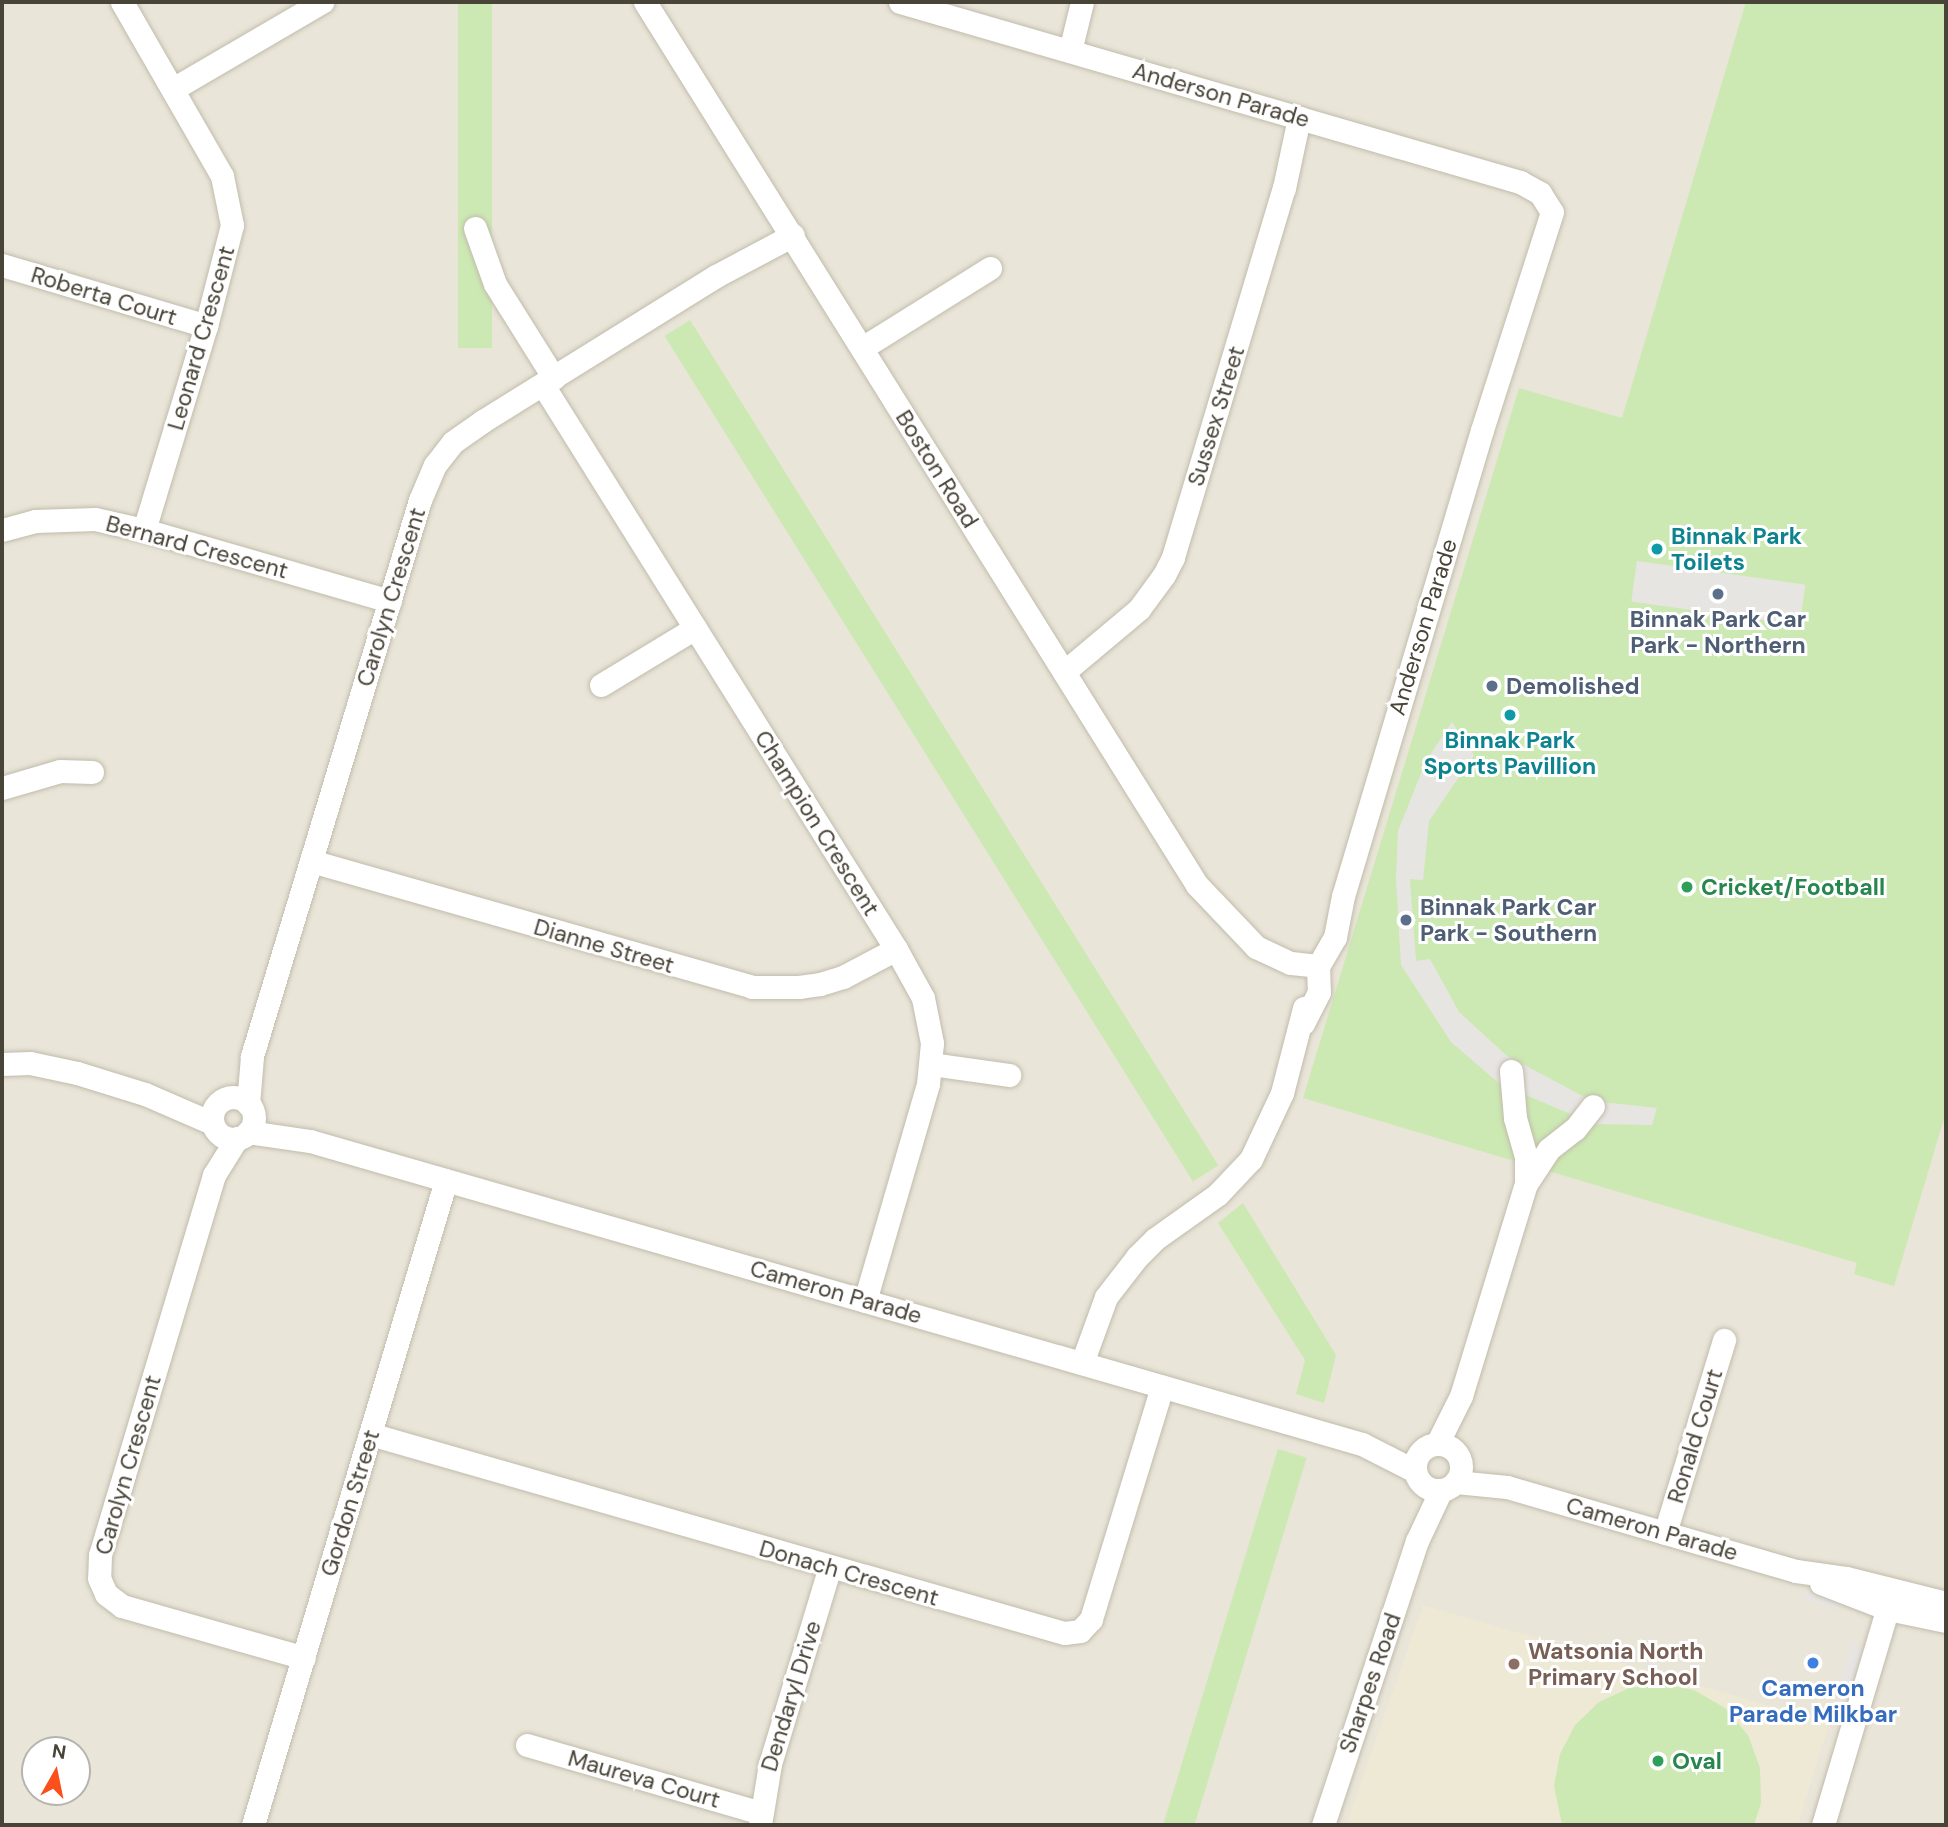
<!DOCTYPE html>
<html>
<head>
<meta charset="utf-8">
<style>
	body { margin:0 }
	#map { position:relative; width:1948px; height:1827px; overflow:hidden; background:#f5f3ea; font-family:"DM Sans",sans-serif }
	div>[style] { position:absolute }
	.residential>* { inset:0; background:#e9e5d8 }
	.education>* { inset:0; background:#eee9d4 }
	.green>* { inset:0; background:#cce9b3; transform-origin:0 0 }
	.parking>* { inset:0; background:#e7e5e2; transform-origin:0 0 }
	.roads { filter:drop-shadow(0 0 2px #c1bcac) drop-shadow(0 0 2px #c1bcac) }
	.minor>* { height:23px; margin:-11.5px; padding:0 11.5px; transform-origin:11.5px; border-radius:11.5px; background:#fff }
	.minor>.ring { margin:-11.5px; padding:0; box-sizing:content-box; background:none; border:23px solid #fff; border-radius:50% }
	.dots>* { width:19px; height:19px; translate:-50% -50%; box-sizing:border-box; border:4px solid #fff; border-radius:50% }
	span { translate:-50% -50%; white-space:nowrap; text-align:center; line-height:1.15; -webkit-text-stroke:6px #fff; paint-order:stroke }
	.street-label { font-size:23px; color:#494438 }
	.culture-label { font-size:23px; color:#0d838f; font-weight:700 }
	.left { translate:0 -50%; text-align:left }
	.service-label { font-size:23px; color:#4e5e75; font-weight:700 }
	.leisure-label { font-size:23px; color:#27864d; font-weight:700 }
	.education-label { font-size:23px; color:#785e54; font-weight:700 }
	.shop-label { font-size:23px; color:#366cbe; font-weight:700 }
	.frame { position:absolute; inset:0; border:4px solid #494438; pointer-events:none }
	.north { position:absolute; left:21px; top:1736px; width:70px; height:70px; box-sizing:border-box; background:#fff; border:2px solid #b6b4af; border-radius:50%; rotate:9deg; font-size:19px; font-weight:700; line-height:28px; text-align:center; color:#494438 }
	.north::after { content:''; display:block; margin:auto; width:24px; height:32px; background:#fb501b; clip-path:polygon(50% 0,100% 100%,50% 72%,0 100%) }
</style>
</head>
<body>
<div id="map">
	<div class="residential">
		<div style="clip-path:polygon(evenodd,2px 2px,1946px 2px,1946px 1825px,2px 1825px,2px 2px,35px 1750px,77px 1750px,77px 1792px,35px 1792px,35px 1750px)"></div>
	</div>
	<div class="education">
		<div style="clip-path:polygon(1423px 1605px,1829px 1723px,1798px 1825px,1346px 1825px)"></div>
	</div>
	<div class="green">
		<div style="left:458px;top:2px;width:34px;height:346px"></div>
		<div style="clip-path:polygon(1746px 2px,1946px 2px,1946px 1112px,1894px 1286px,1854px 1274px,1857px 1263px,1303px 1098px,1519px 388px,1622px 418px)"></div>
		<div style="left:690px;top:320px;width:997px;height:30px;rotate:58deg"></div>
		<div style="clip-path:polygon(1243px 1203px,1336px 1355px,1324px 1403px,1296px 1394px,1305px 1360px,1218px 1223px)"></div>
		<div style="left:1278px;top:1449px;width:30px;height:393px;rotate:17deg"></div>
		<div style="clip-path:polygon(1661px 1684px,1694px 1690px,1725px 1708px,1748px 1735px,1760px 1768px,1761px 1803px,1754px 1825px,1562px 1825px,1554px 1786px,1560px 1754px,1575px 1725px,1599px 1702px,1629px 1688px)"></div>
	</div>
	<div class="parking">
		<div style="left:1637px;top:561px;width:170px;height:41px;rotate:8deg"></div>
		<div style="clip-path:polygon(1452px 722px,1474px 755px,1429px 821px,1423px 880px,1410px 879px,1416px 961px,1430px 959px,1459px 1012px,1506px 1055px,1592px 1101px,1657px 1108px,1652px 1125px,1594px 1124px,1500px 1084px,1451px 1042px,1401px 965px,1396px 879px,1398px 831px,1426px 761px)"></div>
		<div style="clip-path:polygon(1807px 1591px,1846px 1603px,1837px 1609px,1804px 1599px)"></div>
		<div style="clip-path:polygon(1852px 1639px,1864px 1654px,1846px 1714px,1836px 1696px)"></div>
	</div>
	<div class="roads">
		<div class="minor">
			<div style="left:122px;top:2px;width:201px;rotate:60.1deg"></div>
			<div style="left:222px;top:176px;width:50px;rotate:78.5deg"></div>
			<div style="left:232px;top:225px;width:104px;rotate:104.4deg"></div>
			<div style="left:206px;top:326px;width:213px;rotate:106.9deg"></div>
			<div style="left:645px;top:2px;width:1041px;rotate:57.99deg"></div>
			<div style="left:1197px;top:885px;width:86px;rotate:46.4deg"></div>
			<div style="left:1256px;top:947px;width:38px;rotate:25deg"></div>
			<div style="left:1291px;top:963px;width:27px;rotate:6deg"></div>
			<div style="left:900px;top:2px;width:646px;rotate:16.19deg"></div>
			<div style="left:1520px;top:182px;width:23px;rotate:29deg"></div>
			<div style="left:1540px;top:193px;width:22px;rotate:58deg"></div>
			<div style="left:1552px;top:212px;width:229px;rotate:107.8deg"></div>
			<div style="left:1482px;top:430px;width:486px;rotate:106.6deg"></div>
			<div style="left:1343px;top:896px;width:42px;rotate:101deg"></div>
			<div style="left:1335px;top:937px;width:34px;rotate:120deg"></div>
			<div style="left:1318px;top:966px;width:26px;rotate:88deg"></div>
			<div style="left:1319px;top:992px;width:35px;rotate:117deg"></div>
			<div style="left:1070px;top:51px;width:50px;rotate:-76.2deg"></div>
			<div style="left:173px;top:89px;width:173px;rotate:-30.3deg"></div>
			<div style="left:475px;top:228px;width:59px;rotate:70.3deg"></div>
			<div style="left:495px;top:284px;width:111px;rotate:57.9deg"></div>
			<div style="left:2px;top:265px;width:213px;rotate:16.6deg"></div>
			<div style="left:862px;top:348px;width:151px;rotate:-32deg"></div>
			<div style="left:543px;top:385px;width:665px;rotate:57.96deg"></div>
			<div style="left:896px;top:949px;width:56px;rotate:61.1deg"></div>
			<div style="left:923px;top:998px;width:46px;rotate:78.7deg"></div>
			<div style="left:932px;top:1043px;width:41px;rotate:95.6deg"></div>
			<div style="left:928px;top:1084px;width:226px;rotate:106.2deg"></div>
			<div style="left:2px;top:530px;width:34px;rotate:-15deg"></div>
			<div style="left:35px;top:521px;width:60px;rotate:-1.9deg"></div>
			<div style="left:95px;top:519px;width:50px;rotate:12.7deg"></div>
			<div style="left:144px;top:530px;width:256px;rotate:16.1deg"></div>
			<div style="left:1064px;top:672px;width:98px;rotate:-40deg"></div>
			<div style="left:1139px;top:609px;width:42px;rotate:-53.7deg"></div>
			<div style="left:1164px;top:575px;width:20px;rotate:-63deg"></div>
			<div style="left:1173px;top:557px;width:385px;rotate:-73.3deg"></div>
			<div style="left:1284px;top:188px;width:72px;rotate:-77.9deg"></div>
			<div style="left:601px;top:685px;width:110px;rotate:-31.2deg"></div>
			<div style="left:2px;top:788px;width:60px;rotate:-16.3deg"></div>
			<div style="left:60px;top:771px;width:32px;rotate:2deg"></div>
			<div style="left:311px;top:861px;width:459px;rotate:15.9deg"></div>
			<div style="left:752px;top:987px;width:47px"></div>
			<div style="left:799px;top:987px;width:21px;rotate:-8deg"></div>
			<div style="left:820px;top:984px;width:24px;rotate:-17deg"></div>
			<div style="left:843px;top:977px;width:60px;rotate:-27.8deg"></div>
			<div style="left:2px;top:1064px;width:28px;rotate:-2deg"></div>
			<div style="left:30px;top:1063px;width:48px;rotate:12deg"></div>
			<div style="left:77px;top:1073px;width:71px;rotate:17.2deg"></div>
			<div style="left:145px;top:1094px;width:73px;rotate:23.4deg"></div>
			<div style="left:931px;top:1064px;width:79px;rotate:8deg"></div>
			<div style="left:1511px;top:1071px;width:47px;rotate:85.1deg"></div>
			<div style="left:1515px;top:1118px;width:41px;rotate:74.2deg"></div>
			<div style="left:1526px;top:1157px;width:27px;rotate:90deg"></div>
			<div class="ring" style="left:212px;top:1097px;width:19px;height:19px"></div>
			<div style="left:248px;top:1104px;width:48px;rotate:-85.2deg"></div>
			<div style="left:252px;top:1056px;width:581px;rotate:-73.19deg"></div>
			<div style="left:420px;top:500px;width:38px;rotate:-67deg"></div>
			<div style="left:435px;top:465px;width:29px;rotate:-52deg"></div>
			<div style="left:453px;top:442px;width:37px;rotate:-35deg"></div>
			<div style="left:483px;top:421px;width:274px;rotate:-31.9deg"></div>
			<div style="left:716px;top:276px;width:87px;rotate:-28deg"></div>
			<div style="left:248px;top:1132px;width:63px;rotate:8.3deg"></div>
			<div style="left:310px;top:1141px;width:1095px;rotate:16.07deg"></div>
			<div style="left:1362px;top:1444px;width:59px;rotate:27deg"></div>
			<div style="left:237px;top:1138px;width:44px;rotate:121.9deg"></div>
			<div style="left:214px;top:1175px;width:397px;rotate:106.7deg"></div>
			<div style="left:100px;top:1555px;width:23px;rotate:92deg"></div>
			<div style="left:99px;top:1578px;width:17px;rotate:66deg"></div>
			<div style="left:106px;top:1594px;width:20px;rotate:37deg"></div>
			<div style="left:122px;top:1606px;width:189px;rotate:15.9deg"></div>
			<div style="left:1082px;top:1363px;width:70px;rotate:-70deg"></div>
			<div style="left:1106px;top:1297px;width:51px;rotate:-52.2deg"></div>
			<div style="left:1137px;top:1257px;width:25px;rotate:-45deg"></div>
			<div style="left:1155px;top:1239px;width:77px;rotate:-35.5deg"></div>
			<div style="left:1218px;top:1194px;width:48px;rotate:-46.7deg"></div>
			<div style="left:1251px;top:1159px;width:73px;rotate:-64.8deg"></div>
			<div style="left:1282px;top:1093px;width:88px;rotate:-75.5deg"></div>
			<div style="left:370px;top:1434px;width:722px;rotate:16deg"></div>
			<div style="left:1064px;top:1633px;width:16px;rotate:-7deg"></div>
			<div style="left:1080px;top:1631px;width:16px;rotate:-47deg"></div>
			<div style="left:1091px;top:1619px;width:243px;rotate:-73deg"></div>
			<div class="ring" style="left:1415px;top:1444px;width:23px;height:23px"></div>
			<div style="left:1437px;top:1444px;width:54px;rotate:-63.4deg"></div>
			<div style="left:1461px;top:1396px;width:222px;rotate:-73deg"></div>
			<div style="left:1526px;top:1184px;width:42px;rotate:-56.7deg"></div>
			<div style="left:1549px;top:1149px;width:33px;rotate:-38deg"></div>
			<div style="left:1575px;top:1129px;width:29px;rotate:-52deg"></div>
			<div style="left:1456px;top:1482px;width:51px;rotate:5.6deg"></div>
			<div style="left:1507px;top:1487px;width:301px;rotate:16.2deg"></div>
			<div style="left:1796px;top:1571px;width:50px;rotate:8deg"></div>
			<div style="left:1846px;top:1578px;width:103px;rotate:14deg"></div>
			<div style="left:1665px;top:1533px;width:202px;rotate:-73deg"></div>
			<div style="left:1821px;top:1583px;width:72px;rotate:21.2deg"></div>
			<div style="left:1888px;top:1609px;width:59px;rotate:11.7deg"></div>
			<div style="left:527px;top:1745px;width:244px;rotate:16.2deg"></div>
			<div style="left:253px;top:1825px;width:673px;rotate:-73.34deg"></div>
			<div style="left:760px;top:1825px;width:62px;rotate:-80.7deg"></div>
			<div style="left:770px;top:1764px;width:206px;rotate:-73.1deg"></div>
			<div style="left:1323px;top:1825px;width:299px;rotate:-71.7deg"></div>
			<div style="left:1417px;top:1541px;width:56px;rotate:-64.8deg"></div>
			<div style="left:1823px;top:1825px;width:245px;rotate:-73.4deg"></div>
		</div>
	</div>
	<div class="dots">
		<div style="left:1657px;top:549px;background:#0f9aa8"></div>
		<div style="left:1718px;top:594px;background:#5c6f8a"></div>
		<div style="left:1492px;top:686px;background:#5c6f8a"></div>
		<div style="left:1510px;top:715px;background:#0f9aa8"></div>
		<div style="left:1687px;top:887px;background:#2e9e5b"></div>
		<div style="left:1406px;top:920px;background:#5c6f8a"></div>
		<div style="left:1813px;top:1663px;background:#3f7fe0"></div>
		<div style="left:1514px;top:1664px;background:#8d6e63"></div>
		<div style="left:1658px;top:1761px;background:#2e9e5b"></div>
	</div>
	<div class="street-label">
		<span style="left:1221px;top:95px;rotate:16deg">Anderson Parade</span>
		<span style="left:104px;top:296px;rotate:17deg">Roberta Court</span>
		<span style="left:201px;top:338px;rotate:-74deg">Leonard Crescent</span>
		<span style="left:1216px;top:416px;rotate:-73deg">Sussex Street</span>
		<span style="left:937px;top:469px;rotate:58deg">Boston Road</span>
		<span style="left:197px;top:547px;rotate:15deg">Bernard Crescent</span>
		<span style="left:391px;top:597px;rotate:-73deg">Carolyn Crescent</span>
		<span style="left:1423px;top:627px;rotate:-73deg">Anderson Parade</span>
		<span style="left:817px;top:823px;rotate:58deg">Champion Crescent</span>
		<span style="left:604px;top:946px;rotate:16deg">Dianne Street</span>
		<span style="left:836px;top:1292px;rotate:16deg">Cameron Parade</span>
		<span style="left:1695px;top:1436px;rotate:-73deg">Ronald Court</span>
		<span style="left:128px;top:1465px;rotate:-74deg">Carolyn Crescent</span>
		<span style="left:350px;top:1503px;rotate:-73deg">Gordon Street</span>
		<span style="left:1652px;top:1529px;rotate:16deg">Cameron Parade</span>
		<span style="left:849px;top:1573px;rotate:16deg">Donach Crescent</span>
		<span style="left:1370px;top:1683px;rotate:-71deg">Sharpes Road</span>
		<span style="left:791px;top:1696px;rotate:-73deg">Dendaryl Drive</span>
		<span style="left:644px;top:1779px;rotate:16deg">Maureva Court</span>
	</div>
	<div class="culture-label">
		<span class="left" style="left:1671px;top:549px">Binnak Park<br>Toilets</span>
		<span style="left:1510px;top:753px">Binnak Park<br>Sports Pavillion</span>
	</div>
	<div class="service-label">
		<span style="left:1718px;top:632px">Binnak Park Car<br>Park - Northern</span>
		<span class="left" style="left:1506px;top:686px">Demolished</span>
		<span class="left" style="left:1420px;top:920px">Binnak Park Car<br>Park - Southern</span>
	</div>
	<div class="leisure-label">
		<span class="left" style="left:1701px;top:887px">Cricket/Football</span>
		<span class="left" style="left:1672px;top:1761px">Oval</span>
	</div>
	<div class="education-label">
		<span class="left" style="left:1528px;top:1664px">Watsonia North<br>Primary School</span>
	</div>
	<div class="shop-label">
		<span style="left:1813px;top:1701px">Cameron<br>Parade Milkbar</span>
	</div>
	<div class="frame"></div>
	<div class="north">N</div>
</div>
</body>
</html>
